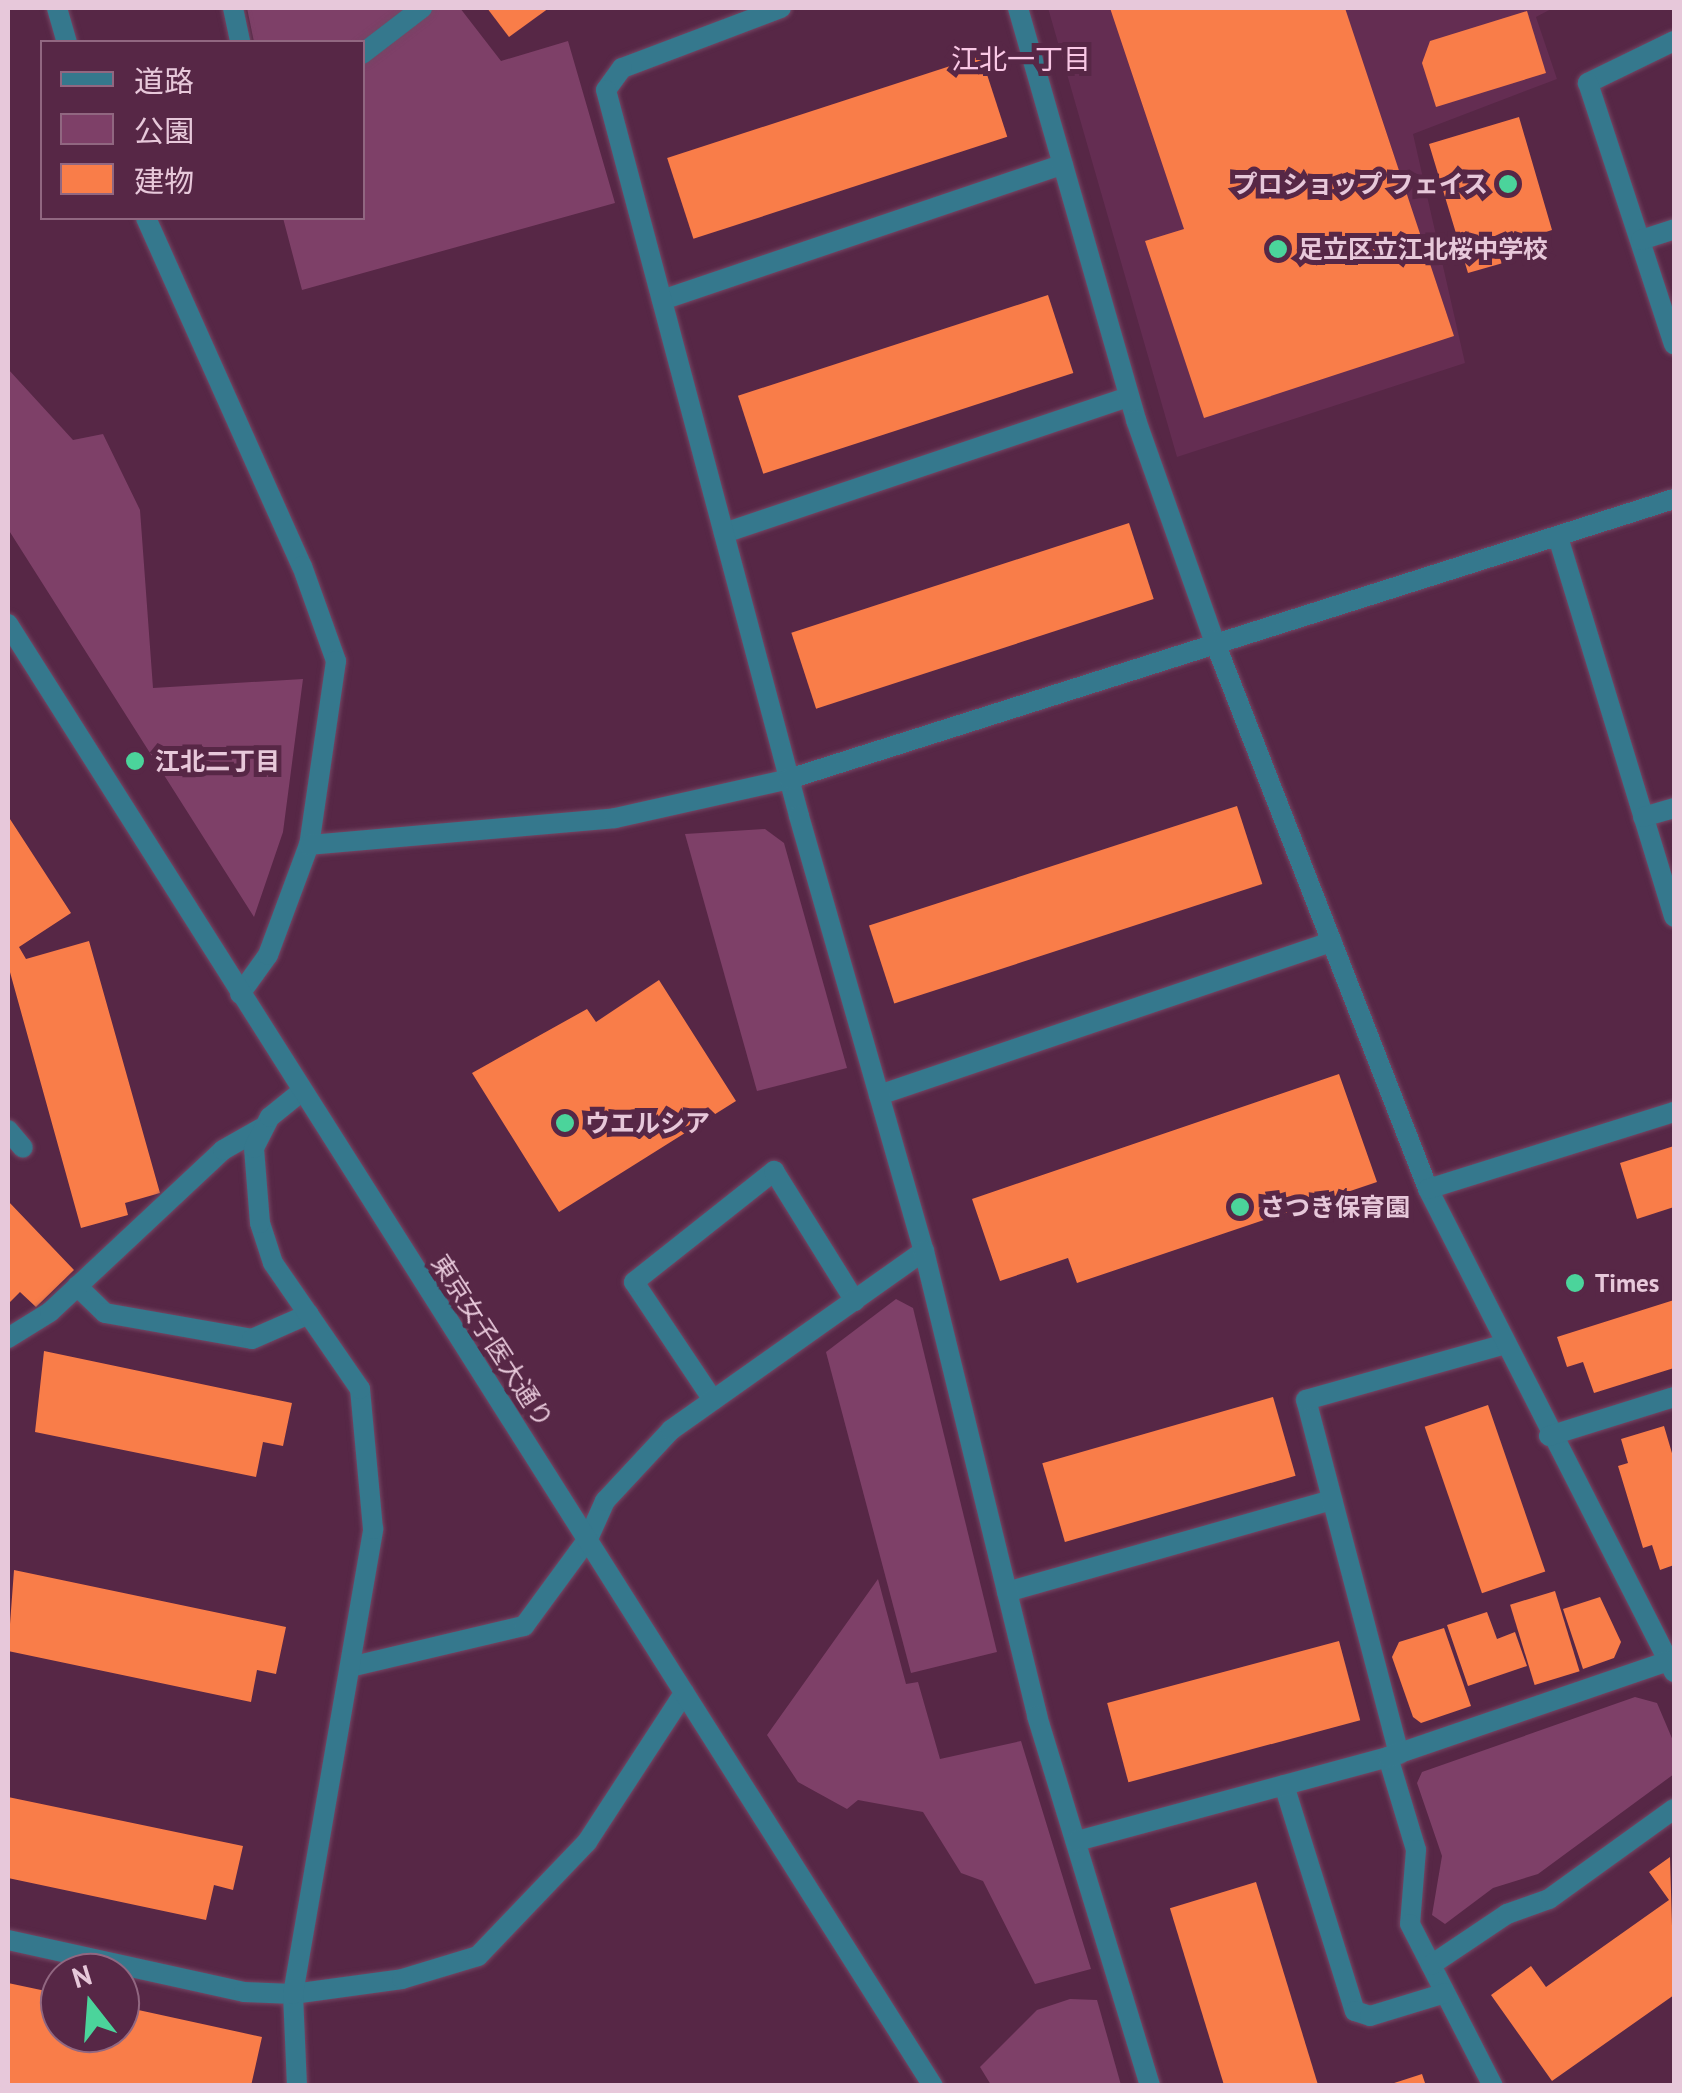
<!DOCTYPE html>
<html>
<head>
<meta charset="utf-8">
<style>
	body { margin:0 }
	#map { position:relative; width:1682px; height:2093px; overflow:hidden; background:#572746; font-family:"PT Sans","Noto Sans JP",sans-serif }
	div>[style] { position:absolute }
	.built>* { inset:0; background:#642d52 }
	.green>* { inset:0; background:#7e4068 }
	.building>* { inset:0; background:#f97d49; transform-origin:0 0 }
	.roads { filter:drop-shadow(0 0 2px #744764) drop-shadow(0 0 2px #744764) }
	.service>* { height:20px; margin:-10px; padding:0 10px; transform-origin:10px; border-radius:10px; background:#35788d }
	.minor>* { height:20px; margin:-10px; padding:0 10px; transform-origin:10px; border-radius:10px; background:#35788d }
	.tertiary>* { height:20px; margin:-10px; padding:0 10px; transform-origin:10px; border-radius:10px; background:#35788d }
	.dots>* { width:28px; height:28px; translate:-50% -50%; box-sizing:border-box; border:5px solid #572746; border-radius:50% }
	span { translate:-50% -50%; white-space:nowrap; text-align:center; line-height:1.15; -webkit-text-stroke:10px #572746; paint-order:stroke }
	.poi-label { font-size:25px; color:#e7c8da; font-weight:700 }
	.right { translate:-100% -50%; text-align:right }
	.left { translate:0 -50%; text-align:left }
	.street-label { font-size:25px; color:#e7c8da }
	.neighbourhood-label { font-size:28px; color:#f9c8e5 }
	.frame { position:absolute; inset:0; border:10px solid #e7c8da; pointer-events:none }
	.legend { position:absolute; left:40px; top:40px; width:325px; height:180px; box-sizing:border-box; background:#572746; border:2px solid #916781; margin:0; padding:12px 18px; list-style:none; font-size:30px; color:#e7c8da }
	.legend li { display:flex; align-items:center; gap:20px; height:50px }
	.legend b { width:50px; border:2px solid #916781 }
	.north { position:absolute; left:40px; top:1953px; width:100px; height:100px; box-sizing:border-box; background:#572746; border:2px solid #916781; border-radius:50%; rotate:343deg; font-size:28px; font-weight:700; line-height:40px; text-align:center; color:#e7c8da }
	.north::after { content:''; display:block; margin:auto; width:35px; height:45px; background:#4bd49b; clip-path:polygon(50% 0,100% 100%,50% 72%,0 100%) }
</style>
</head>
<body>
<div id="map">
	<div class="built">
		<div style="clip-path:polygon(1048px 8px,1553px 8px,1536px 17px,1557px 79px,1413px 134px,1465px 363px,1177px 457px)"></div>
	</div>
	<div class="green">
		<div style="clip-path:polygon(247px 8px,460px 8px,501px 61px,568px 41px,615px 203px,302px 290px,283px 218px,362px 218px,362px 42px,254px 42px)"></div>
		<div style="clip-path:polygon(8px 369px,73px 440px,103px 434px,140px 510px,153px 688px,303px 679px,283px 832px,254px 917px,8px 529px)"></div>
		<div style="clip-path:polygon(765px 829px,784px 843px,847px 1068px,757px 1091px,685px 834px)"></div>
		<div style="clip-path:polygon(896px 1299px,913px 1308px,997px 1652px,911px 1673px,826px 1352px)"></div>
		<div style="clip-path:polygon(878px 1579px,906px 1684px,918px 1682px,940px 1759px,1021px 1741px,1091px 1969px,1035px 1984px,983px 1881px,961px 1873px,923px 1812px,858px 1800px,847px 1809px,798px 1782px,767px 1735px)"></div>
		<div style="clip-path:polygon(1635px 1697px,1657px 1703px,1674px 1743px,1674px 1774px,1538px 1874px,1493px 1888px,1445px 1924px,1432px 1915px,1442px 1856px,1417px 1783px,1422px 1772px)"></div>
		<div style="clip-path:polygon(1070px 1999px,1097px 2000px,1121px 2085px,991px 2085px,980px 2067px,1037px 2010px)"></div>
	</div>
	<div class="building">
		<div style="clip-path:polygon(487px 8px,549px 8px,509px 37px)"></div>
		<div style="clip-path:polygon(1110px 8px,1345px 8px,1454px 336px,1204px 418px,1145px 241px,1184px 229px)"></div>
		<div style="clip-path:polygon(1527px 11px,1546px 73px,1436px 107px,1422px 63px,1430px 41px)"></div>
		<div style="left:981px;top:56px;width:85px;height:330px;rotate:72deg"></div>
		<div style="clip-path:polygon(1519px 117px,1552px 230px,1512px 243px,1517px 259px,1468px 273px,1429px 144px)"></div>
		<div style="left:1048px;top:295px;width:82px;height:326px;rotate:72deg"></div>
		<div style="left:1129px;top:523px;width:80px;height:355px;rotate:72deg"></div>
		<div style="left:1237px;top:806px;width:82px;height:387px;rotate:72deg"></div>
		<div style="clip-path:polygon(8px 816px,71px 913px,19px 947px,26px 959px,89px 941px,160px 1193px,125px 1203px,128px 1215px,81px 1228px,8px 965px)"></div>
		<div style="clip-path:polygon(659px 980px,736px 1101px,559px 1212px,472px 1073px,587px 1009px,596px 1022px)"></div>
		<div style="clip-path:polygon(1339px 1074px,1377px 1182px,1077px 1283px,1068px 1258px,1000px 1281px,972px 1199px)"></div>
		<div style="clip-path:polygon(1674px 1146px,1674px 1207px,1637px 1219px,1620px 1163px)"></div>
		<div style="clip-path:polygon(8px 1201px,74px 1270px,36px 1307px,20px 1292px,8px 1304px)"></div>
		<div style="clip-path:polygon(1674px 1300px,1674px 1368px,1594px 1393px,1583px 1362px,1567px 1367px,1557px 1337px)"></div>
		<div style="clip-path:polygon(44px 1351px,292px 1403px,283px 1446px,263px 1442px,256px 1477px,35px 1432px)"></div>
		<div style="left:1273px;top:1397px;width:82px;height:240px;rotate:74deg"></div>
		<div style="left:1488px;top:1405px;width:176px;height:67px;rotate:71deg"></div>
		<div style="clip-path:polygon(1664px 1426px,1674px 1460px,1674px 1565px,1660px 1570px,1652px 1545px,1643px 1548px,1618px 1466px,1628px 1463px,1621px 1439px)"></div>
		<div style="clip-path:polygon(14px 1570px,286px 1627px,276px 1674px,257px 1670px,251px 1702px,8px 1651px)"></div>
		<div style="left:1555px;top:1591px;width:84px;height:47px;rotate:73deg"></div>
		<div style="clip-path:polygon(1600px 1597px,1621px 1642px,1614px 1658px,1583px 1669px,1563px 1609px)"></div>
		<div style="clip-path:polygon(1487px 1612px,1497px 1639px,1515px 1632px,1527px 1666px,1468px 1686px,1447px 1625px)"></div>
		<div style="clip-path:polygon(1444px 1628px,1471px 1706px,1421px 1723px,1413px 1717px,1392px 1657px,1399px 1642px)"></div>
		<div style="left:1339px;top:1641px;width:82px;height:240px;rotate:75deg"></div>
		<div style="clip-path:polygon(8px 1797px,243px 1846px,233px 1890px,214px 1885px,206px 1920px,8px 1878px)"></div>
		<div style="clip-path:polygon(1670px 1857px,1674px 1995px,1552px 2081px,1491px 1995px,1531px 1966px,1546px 1987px,1669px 1900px,1649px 1872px)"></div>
		<div style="left:1256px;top:1882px;width:214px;height:90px;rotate:73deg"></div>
		<div style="clip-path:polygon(8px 1983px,60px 1994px,60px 2033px,120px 2033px,120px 2006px,262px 2037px,251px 2086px,8px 2086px)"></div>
		<div style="clip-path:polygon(1422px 2074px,1426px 2086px,1388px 2086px,1388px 2085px)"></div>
	</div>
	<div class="roads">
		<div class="service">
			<div style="left:233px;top:8px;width:35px;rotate:78deg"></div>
			<div style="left:362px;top:54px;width:76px;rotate:-37.5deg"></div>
			<div style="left:662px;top:300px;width:423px;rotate:-18.7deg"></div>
			<div style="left:724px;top:533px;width:427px;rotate:-18.6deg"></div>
			<div style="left:879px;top:1095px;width:478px;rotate:-18.7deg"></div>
			<div style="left:8px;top:1130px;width:23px;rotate:50deg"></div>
			<div style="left:77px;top:1286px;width:39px;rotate:44deg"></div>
			<div style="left:105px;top:1313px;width:149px;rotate:10deg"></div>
			<div style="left:252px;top:1339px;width:62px;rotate:-23.7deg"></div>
			<div style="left:8px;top:1338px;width:49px;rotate:-31.8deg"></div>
			<div style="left:50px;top:1312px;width:237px;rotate:-43.1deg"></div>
			<div style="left:223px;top:1150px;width:43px;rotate:-29.6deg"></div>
			<div style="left:713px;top:1400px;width:142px;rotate:-123.8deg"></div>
			<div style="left:634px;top:1282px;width:179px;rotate:-38.4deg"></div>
			<div style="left:774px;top:1171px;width:153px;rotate:58.1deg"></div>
			<div style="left:588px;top:1539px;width:42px;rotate:-65.9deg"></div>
			<div style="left:605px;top:1501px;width:97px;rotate:-47.1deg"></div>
			<div style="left:671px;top:1430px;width:310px;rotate:-35.3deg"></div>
			<div style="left:1007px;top:1592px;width:338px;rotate:-15.8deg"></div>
			<div style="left:1399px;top:1754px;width:366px;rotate:-104.7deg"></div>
			<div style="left:1306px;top:1400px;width:207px;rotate:-15.7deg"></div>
			<div style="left:1388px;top:1757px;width:97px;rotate:73.2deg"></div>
			<div style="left:1416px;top:1850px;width:74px;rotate:94.6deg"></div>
			<div style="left:1410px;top:1924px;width:182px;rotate:62.9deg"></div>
			<div style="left:1284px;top:1785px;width:237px;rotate:72.6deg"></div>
			<div style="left:1355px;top:2011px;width:16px;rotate:18deg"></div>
			<div style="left:1370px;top:2016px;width:78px;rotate:-17deg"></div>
			<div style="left:1431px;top:1965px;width:92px;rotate:-33.9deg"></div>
			<div style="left:1507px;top:1914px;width:45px;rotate:-19.7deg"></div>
			<div style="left:1549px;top:1899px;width:154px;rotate:-35.8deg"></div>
		</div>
		<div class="minor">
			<div style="left:57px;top:8px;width:35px;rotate:74deg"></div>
			<div style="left:781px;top:8px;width:170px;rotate:159.3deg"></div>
			<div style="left:622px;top:68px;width:27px;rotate:126deg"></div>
			<div style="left:606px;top:90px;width:751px;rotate:75.11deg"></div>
			<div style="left:799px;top:816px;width:453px;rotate:74deg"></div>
			<div style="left:924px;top:1251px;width:479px;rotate:76.3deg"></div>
			<div style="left:1037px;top:1716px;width:387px;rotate:73deg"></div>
			<div style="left:1018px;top:8px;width:429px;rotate:74deg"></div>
			<div style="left:1136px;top:420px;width:233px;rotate:70.5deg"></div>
			<div style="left:1214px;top:640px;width:589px;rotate:68.7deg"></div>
			<div style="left:1428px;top:1189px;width:542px;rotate:63.01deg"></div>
			<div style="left:1674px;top:41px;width:96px;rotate:154deg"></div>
			<div style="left:1588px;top:83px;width:275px;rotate:71.8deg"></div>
			<div style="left:146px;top:218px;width:381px;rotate:65.9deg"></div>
			<div style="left:302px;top:566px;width:101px;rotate:70.3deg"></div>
			<div style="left:336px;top:661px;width:186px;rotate:98.3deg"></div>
			<div style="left:1641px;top:240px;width:35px;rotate:-18deg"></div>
			<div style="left:1558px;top:537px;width:397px;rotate:73deg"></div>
			<div style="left:1643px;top:817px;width:32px;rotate:-16deg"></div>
			<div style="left:240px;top:994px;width:48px;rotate:-54.3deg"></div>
			<div style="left:268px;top:955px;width:117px;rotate:-69.6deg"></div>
			<div style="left:309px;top:845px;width:307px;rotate:-5deg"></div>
			<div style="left:615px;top:818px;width:178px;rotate:-12.6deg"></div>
			<div style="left:789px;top:779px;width:928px;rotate:-17.56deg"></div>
			<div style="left:1428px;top:1189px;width:258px;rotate:-17.4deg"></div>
			<div style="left:1549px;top:1436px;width:131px;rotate:-17.3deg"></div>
			<div style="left:350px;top:1667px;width:179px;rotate:-13.3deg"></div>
			<div style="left:524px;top:1626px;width:108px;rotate:-53.7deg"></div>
			<div style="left:1077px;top:1841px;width:322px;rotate:-15.1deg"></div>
			<div style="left:1388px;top:1757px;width:296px;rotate:-18.9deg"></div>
			<div style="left:8px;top:1940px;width:242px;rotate:12.4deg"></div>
			<div style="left:244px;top:1992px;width:49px;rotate:2.3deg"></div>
			<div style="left:293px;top:1994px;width:110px;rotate:-7.8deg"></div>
			<div style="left:402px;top:1979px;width:79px;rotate:-16.8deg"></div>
			<div style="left:478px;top:1956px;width:158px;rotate:-46.3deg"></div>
			<div style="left:587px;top:1842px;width:178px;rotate:-56.9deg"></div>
			<div style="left:297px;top:2086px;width:92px;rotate:-92.5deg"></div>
			<div style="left:293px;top:1994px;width:472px;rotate:-80.2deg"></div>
			<div style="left:373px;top:1529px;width:141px;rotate:-95.3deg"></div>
			<div style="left:360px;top:1389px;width:153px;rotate:-124.6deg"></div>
			<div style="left:273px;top:1263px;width:42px;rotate:-108deg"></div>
			<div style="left:260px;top:1223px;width:75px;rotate:-94.6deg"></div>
			<div style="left:254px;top:1148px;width:35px;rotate:-63deg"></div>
			<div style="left:270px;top:1117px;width:41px;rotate:-39.1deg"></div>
		</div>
		<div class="tertiary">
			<div style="left:8px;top:624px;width:1730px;rotate:57.68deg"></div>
		</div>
	</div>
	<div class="dots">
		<div style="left:1508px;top:184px;background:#4bd49b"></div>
		<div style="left:1278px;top:249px;background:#4bd49b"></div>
		<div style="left:135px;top:761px;background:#4bd49b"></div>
		<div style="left:565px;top:1123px;background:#4bd49b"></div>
		<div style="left:1240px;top:1207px;background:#4bd49b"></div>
		<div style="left:1575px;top:1283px;background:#4bd49b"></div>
	</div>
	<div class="poi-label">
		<span class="right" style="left:1488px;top:184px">プロショップ フェイス</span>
		<span class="left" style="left:1298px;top:249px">足立区立江北桜中学校</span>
		<span class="left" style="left:155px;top:761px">江北二丁目</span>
		<span class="left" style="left:585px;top:1123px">ウエルシア</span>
		<span class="left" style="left:1260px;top:1207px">さつき保育園</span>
		<span class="left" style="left:1595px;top:1283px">Times</span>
	</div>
	<div class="street-label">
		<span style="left:492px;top:1341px;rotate:57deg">東京女子医大通り</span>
	</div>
	<div class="neighbourhood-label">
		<span style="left:1021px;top:59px">江北一丁目</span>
	</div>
	<div class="frame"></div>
	<ul class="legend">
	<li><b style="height:12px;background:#35788d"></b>道路</li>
	<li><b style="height:28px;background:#7e4068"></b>公園</li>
	<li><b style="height:28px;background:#f97d49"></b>建物</li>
	</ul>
	<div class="north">N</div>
</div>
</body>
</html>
